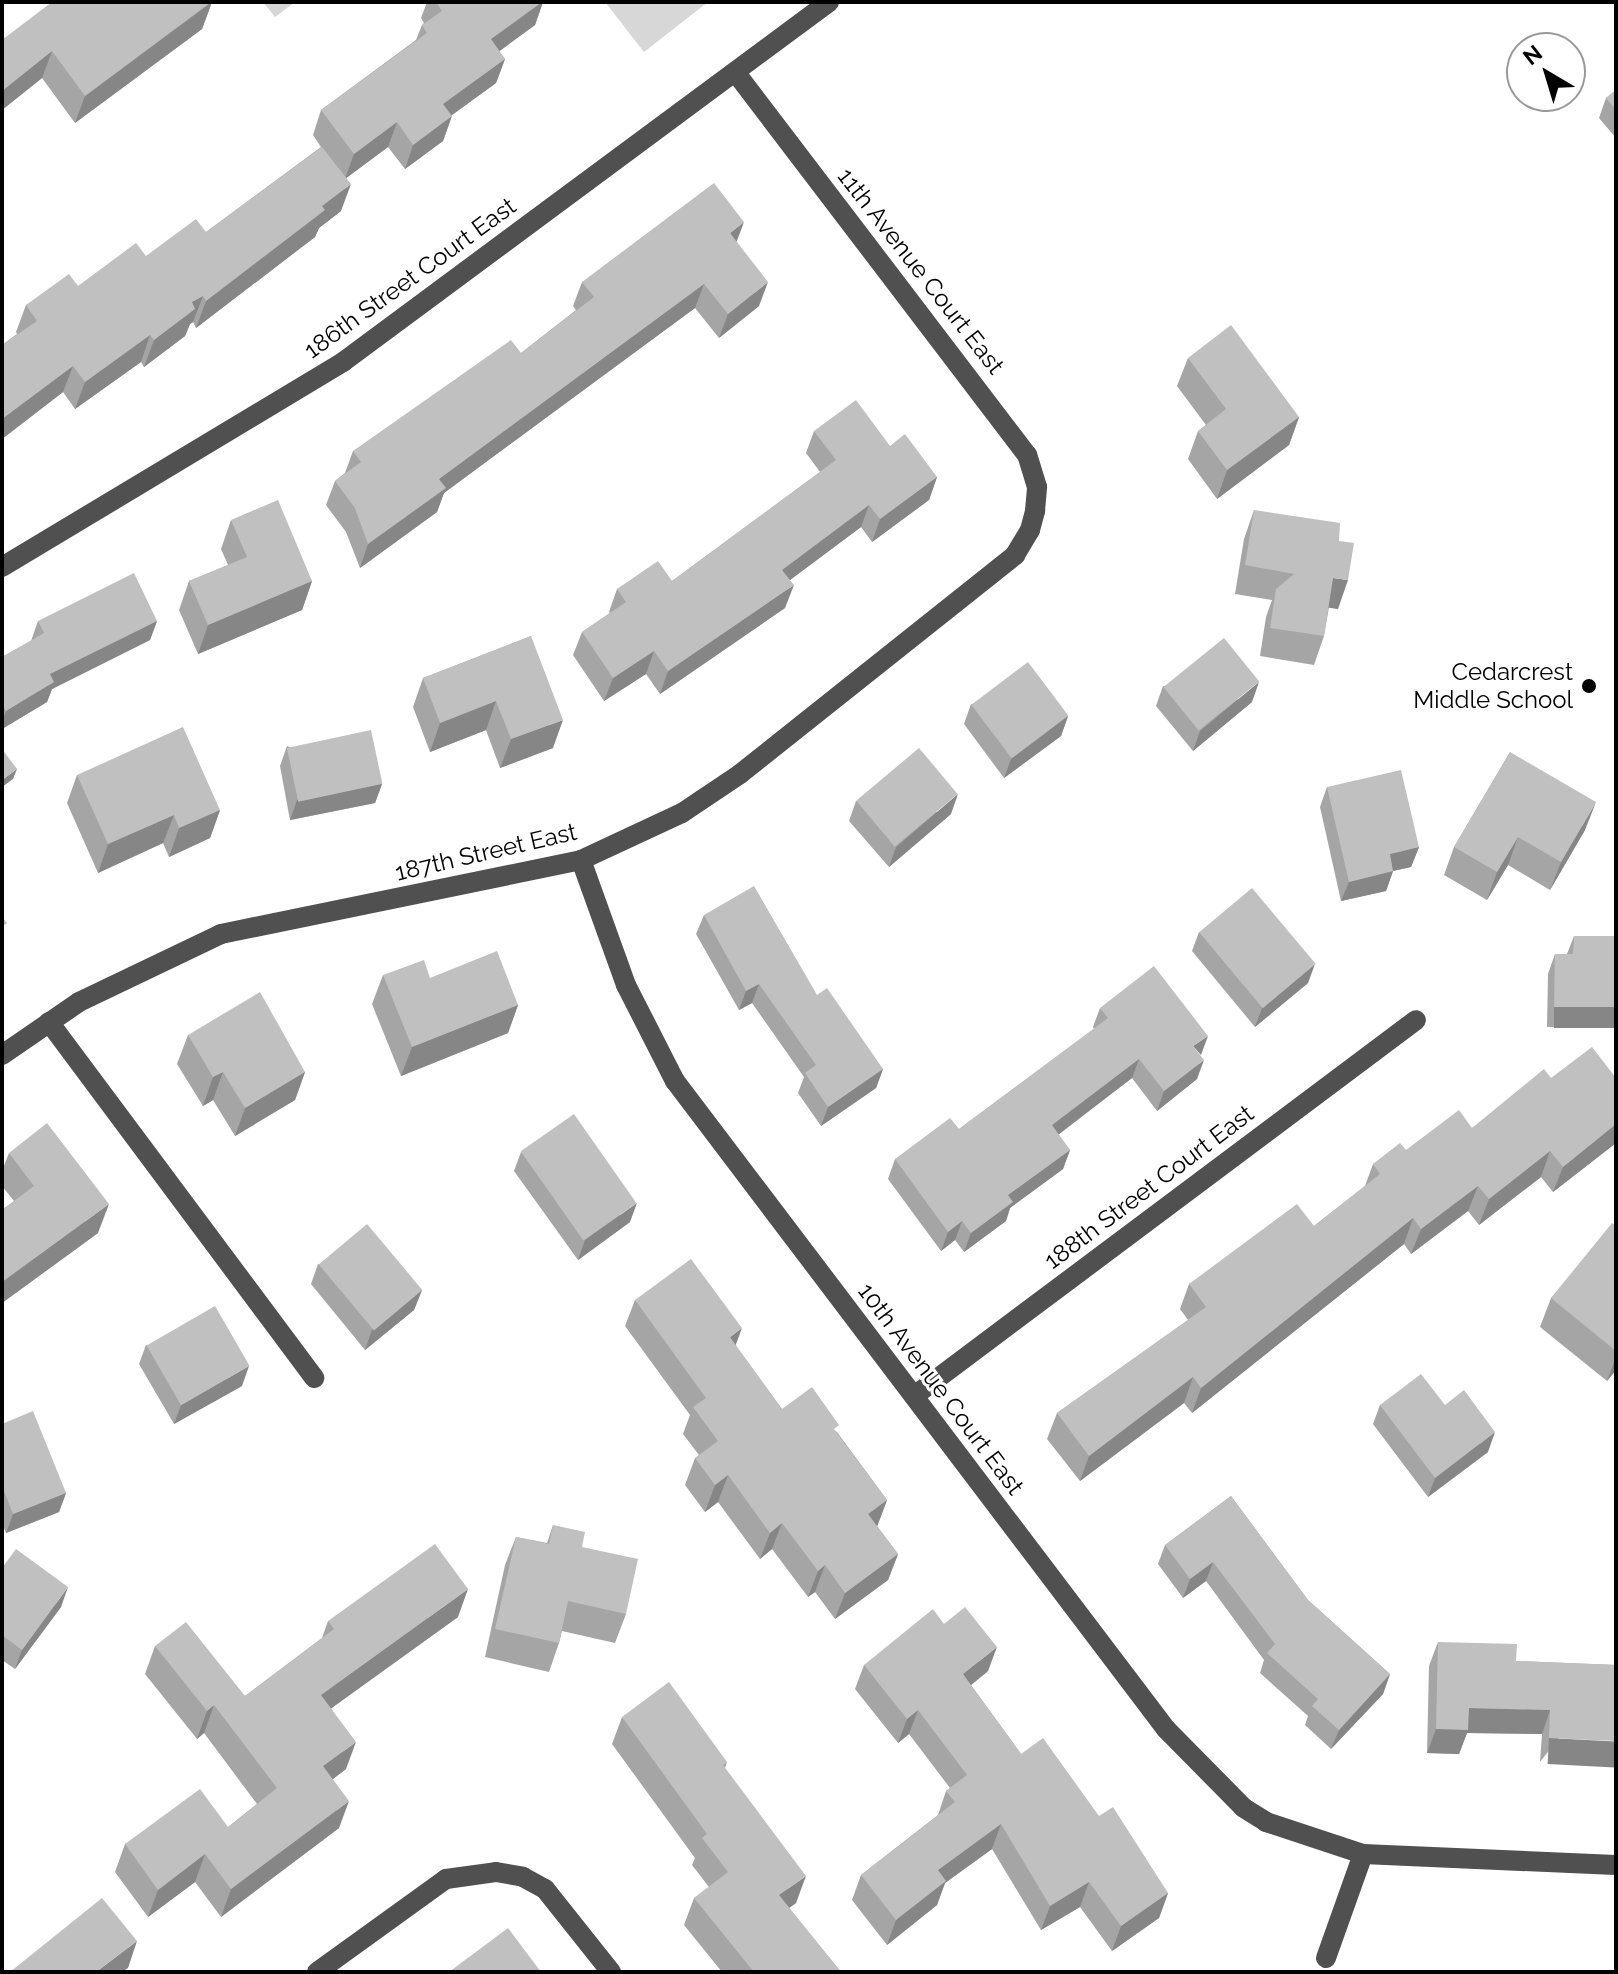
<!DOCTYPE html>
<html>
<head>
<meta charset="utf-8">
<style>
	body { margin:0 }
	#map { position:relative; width:1618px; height:1974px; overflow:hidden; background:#fff; font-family:Raleway,sans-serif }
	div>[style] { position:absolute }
	.green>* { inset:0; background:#d7d7d7 }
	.minor>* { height:20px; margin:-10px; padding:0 10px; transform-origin:10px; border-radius:10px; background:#505050 }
	.wall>* { inset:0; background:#a5a5a5 }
	.shaded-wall>* { inset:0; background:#868686; transform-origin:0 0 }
	.building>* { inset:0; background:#c0c0c0; transform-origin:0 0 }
	.dots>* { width:22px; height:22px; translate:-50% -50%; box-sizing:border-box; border:4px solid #fff; border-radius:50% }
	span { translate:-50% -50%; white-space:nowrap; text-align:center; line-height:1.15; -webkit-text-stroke:6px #fff; paint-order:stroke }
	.street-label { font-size:24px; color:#000 }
	.poi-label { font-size:24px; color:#000 }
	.right { translate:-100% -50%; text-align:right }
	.frame { position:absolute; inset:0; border:4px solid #000; pointer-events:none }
	.north { position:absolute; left:1506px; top:32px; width:80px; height:80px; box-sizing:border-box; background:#fff; border:2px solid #999; border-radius:50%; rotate:322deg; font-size:22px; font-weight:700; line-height:32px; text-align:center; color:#000 }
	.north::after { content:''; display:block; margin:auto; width:28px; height:36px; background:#000; clip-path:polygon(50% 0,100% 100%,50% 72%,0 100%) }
</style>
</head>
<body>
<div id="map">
	<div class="green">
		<div style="clip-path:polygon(263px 2px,295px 2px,275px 17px)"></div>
		<div style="clip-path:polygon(605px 2px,708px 2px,644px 52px)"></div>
	</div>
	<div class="minor">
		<div style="left:2px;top:567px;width:398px;rotate:-31deg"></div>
		<div style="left:343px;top:362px;width:605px;rotate:-36.53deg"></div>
		<div style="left:581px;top:860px;width:133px;rotate:70.2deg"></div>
		<div style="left:626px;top:985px;width:108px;rotate:63deg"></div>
		<div style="left:675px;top:1081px;width:813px;rotate:52.85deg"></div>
		<div style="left:1166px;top:1729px;width:111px;rotate:45.4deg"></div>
		<div style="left:1244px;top:1808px;width:26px;rotate:32deg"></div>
		<div style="left:1266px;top:1822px;width:102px;rotate:18.3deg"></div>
		<div style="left:1363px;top:1854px;width:253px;rotate:2.5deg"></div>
		<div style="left:49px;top:1022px;width:444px;rotate:53.3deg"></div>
		<div style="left:2px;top:1055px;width:93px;rotate:-34.5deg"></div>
		<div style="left:79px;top:1002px;width:157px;rotate:-25.6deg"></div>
		<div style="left:221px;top:934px;width:368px;rotate:-11.6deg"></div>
		<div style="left:581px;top:860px;width:111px;rotate:-25deg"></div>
		<div style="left:682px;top:813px;width:70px;rotate:-33.9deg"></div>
		<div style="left:740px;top:774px;width:352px;rotate:-38.5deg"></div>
		<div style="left:1015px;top:555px;width:29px;rotate:-59deg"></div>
		<div style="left:1030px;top:530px;width:20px;rotate:-75deg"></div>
		<div style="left:1035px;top:511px;width:24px;rotate:-85deg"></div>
		<div style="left:1037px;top:487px;width:34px;rotate:-107deg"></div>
		<div style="left:1027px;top:455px;width:479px;rotate:-127.3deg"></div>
		<div style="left:914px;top:1396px;width:627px;rotate:-36.83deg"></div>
		<div style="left:1326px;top:1958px;width:110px;rotate:-70.4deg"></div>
		<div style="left:317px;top:1972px;width:159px;rotate:-35.8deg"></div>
		<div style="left:446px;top:1879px;width:50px;rotate:-8deg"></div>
		<div style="left:496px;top:1872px;width:27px;rotate:10deg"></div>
		<div style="left:523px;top:1877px;width:25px;rotate:29deg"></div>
		<div style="left:545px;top:1889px;width:106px;rotate:51.5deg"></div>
	</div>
	<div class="wall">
		<div style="clip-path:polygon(212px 2px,202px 29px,75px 123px,42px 78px,2px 110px,2px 40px)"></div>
		<div style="clip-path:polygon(427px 2px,543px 2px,535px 25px,499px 51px,505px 59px,496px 83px,452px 115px,443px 141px,405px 169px,388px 147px,346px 178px,341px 211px,319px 228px,315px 237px,196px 328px,193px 322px,190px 324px,185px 336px,144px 367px,141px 362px,75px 409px,63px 392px,2px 439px,2px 345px,17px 334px,16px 332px,26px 305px,78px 286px,146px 256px,206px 232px,321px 147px,313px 135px,321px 110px,416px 40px,422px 25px,424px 23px,421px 18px)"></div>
		<div style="clip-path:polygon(1616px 90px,1616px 138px,1599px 118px,1606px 98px)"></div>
		<div style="clip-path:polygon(737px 242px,759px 306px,719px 338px,695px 308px,444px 493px,437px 512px,360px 568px,346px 532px,326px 505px,335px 481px,345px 473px,353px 451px,521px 353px,576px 310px,573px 306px,582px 282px)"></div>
		<div style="clip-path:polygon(1188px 358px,1299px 417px,1289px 445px,1217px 499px,1188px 459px,1198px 431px,1206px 425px,1177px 386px)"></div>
		<div style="clip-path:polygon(814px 431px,890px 446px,937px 477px,929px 500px,872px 542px,861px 527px,790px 580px,785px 608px,660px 694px,646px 674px,604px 701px,573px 655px,582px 632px,610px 613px,609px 612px,617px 589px,672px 581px,820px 472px,806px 453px)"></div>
		<div style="clip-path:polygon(1254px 510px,1338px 609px,1329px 607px,1324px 636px,1314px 665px,1260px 656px,1266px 617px,1272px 600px,1235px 594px,1244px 539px)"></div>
		<div style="clip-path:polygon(231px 520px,312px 581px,302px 610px,198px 654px,179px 610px,189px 581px,228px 565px,221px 549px)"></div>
		<div style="clip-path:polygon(38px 621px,157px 621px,150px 640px,52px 689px,47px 702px,2px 729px,2px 657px,31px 641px)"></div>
		<div style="clip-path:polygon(531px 636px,553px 748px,500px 768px,486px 730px,430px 752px,413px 707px,423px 678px)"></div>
		<div style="clip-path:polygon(1163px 686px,1252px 702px,1193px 751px,1156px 706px)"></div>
		<div style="clip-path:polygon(971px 704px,1068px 716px,1061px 736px,1004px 778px,964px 724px)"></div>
		<div style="clip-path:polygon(287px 746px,382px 784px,375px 803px,290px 820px,280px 766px)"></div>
		<div style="clip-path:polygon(1510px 752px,1585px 830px,1550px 890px,1508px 865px,1487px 900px,1444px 875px,1454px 847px)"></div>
		<div style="clip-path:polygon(77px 775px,220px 810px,210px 838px,169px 857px,163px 843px,98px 873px,67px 803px)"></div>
		<div style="clip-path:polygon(1327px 787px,1419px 847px,1411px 867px,1393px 871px,1386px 891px,1341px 901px,1320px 807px)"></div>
		<div style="clip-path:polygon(856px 801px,951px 814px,889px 867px,849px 821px)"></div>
		<div style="clip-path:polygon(704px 915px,817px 995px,883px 1069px,876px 1088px,821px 1126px,798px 1093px,804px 1077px,752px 1003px,739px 1010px,696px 934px)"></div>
		<div style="clip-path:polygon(1199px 932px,1308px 983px,1255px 1027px,1192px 951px)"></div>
		<div style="clip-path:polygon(1574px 936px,1616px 936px,1616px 1027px,1547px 1027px,1548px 974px,1555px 954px,1567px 954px)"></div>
		<div style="clip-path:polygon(383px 975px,430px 978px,518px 1005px,508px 1033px,401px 1076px,372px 1004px)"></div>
		<div style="clip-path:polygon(1100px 1008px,1200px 1055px,1197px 1079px,1157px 1111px,1132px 1078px,1058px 1134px,1070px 1150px,1063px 1169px,1010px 1208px,1006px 1221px,964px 1252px,955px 1240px,941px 1251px,888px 1179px,895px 1159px,959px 1129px,1094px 1029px,1093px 1027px)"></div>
		<div style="clip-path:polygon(188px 1035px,305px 1072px,295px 1100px,235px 1136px,213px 1100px,203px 1106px,177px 1064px)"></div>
		<div style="clip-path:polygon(1551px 1078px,1616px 1078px,1616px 1143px,1553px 1192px,1541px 1177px,1479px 1225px,1468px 1211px,1411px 1254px,1404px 1244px,1192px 1413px,1184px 1403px,1080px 1481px,1047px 1439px,1057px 1413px,1188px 1320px,1180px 1309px,1189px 1284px,1314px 1226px,1365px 1186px,1373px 1164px,1406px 1150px,1472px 1128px)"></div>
		<div style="clip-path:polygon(521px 1152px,630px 1222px,578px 1260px,514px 1171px)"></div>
		<div style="clip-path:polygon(9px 1153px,98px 1233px,2px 1303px,2px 1210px,14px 1201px,2px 1186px,2px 1171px)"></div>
		<div style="clip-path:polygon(1616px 1226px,1616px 1370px,1607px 1381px,1540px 1327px,1551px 1298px)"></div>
		<div style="clip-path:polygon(318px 1264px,422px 1290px,414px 1310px,365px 1350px,311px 1284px)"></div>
		<div style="clip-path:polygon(635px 1300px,735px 1345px,782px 1409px,837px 1432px,887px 1500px,877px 1526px,898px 1554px,888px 1580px,835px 1619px,815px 1592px,808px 1597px,772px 1549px,760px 1559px,718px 1502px,705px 1512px,685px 1485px,695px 1458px,699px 1455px,683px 1434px,690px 1415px,625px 1326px)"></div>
		<div style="clip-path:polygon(146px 1345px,242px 1386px,174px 1424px,139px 1364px)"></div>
		<div style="clip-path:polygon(1380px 1405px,1445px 1405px,1488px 1452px,1428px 1497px,1373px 1424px)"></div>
		<div style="clip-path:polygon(2px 1424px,66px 1493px,59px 1512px,6px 1533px,2px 1523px)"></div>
		<div style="clip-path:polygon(1231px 1496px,1308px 1600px,1390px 1674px,1383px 1694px,1331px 1749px,1305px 1725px,1308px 1716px,1260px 1673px,1264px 1660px,1206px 1581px,1183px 1598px,1158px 1564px,1165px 1545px)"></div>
		<div style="clip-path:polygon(553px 1525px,582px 1547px,626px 1614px,615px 1643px,562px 1631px,559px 1643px,549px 1672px,485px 1657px,505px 1565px,516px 1537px,547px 1543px)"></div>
		<div style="clip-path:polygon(2px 1568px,61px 1607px,15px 1669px,2px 1660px)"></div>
		<div style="clip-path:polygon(458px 1617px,331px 1708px,346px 1769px,333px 1779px,339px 1828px,221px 1917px,195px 1882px,148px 1917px,115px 1872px,125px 1844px,228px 1827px,257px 1804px,204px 1733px,197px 1739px,145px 1674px,155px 1646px,245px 1696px,322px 1638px,328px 1621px)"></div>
		<div style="clip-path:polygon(944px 1624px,988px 1671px,971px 1685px,1021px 1754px,1099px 1816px,1168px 1893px,1159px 1918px,1112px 1951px,1080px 1907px,1041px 1930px,992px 1849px,945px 1883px,937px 1905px,887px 1945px,852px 1900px,861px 1875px,938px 1815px,946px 1791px,950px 1788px,909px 1734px,898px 1743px,855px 1689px,864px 1665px)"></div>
		<div style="clip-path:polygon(1438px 1642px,1516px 1661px,1616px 1665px,1540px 1762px,1542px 1734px,1467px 1733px,1459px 1754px,1427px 1753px,1429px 1666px)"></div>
		<div style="clip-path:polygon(622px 1717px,727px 1762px,725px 1768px,796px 1903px,789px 1908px,841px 1972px,722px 1972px,684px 1925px,694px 1898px,709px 1887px,692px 1865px,695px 1858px,612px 1744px)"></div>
	</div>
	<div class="shaded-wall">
		<div style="clip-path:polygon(212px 2px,202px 29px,75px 123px,85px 96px)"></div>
		<div style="clip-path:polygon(542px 2px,543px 2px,535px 25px,482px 64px,491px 39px)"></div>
		<div style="clip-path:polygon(52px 51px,42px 78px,2px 110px,2px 91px)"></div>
		<div style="clip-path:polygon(505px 59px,496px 83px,434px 128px,443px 104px)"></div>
		<div style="clip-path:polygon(452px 116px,443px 141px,405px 169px,413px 145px)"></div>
		<div style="clip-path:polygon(397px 122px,388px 147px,345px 179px,354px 154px)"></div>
		<div style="clip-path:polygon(351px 184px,341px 211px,319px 228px,315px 237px,196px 328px,206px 301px,322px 206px)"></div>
		<div style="clip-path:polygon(744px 222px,735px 246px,730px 233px)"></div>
		<div style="clip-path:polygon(768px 282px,759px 306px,719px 338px,728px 314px)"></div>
		<div style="clip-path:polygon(704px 284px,695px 308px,444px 493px,437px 512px,360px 568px,368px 544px,439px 479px)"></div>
		<div style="clip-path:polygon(203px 296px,193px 322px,190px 324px,185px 336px,144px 367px,154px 340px,192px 302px)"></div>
		<div style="clip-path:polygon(150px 335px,141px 362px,75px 409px,85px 382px)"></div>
		<div style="clip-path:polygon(73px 366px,63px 392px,2px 439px,2px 419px)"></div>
		<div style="clip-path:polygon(1299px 417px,1289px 445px,1217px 499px,1227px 470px)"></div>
		<div style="clip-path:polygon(937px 477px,929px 500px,872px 542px,880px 519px)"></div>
		<div style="clip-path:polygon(869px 505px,861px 527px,774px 592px,782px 570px)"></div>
		<div style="clip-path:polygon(1333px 578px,1348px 580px,1338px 609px,1323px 607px)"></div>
		<div style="clip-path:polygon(312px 581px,302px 610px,198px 654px,208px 625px)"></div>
		<div style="clip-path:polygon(794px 585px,785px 608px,660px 694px,668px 671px)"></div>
		<div style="clip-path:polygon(157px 621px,150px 640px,52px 689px,47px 702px,2px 729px,2px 721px,6px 711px,50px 674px)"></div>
		<div style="clip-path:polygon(654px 651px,646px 674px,604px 701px,613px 678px)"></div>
		<div style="clip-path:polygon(1259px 682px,1252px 702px,1193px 751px,1200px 731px)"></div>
		<div style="clip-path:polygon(496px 701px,486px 730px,430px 752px,440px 723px)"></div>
		<div style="clip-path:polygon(1068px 716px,1061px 736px,1004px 778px,1011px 759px)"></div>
		<div style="clip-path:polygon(563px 720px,553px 748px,500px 768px,511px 739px)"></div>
		<div style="clip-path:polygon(17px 769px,13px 779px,2px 787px,2px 780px)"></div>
		<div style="clip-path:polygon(382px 784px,375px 803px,290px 820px,297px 800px)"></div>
		<div style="clip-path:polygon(958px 794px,951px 814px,889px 867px,896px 847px)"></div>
		<div style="clip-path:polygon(1596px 802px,1585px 830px,1550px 890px,1561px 862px)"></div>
		<div style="clip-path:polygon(220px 810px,210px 838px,169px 857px,179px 828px)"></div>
		<div style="clip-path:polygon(174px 815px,163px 843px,98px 873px,108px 844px)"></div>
		<div style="clip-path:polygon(1518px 837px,1508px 865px,1487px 900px,1497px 872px)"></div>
		<div style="clip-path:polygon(1419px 847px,1411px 867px,1383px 873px,1390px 854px)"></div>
		<div style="clip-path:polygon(1393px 871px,1386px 891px,1341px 901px,1349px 882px)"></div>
		<div style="clip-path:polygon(1315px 964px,1308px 983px,1255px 1027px,1262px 1008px)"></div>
		<div style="clip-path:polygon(759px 984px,752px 1003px,739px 1010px,746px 991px)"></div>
		<div style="clip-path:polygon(518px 1005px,508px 1033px,401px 1076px,412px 1047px)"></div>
		<div style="left:1554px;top:1007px;width:62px;height:21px"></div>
		<div style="clip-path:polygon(1208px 1036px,1201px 1055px,1193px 1046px)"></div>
		<div style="clip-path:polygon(1139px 1059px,1132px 1078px,1045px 1145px,1052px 1125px)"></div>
		<div style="clip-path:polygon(1204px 1060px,1197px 1079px,1157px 1111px,1164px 1091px)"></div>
		<div style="clip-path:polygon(883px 1069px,876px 1088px,821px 1126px,828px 1107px)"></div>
		<div style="clip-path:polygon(223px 1072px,213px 1100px,203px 1106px,213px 1077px)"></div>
		<div style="clip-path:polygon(305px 1072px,295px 1100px,235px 1136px,245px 1108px)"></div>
		<div style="clip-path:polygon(1616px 1124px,1616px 1143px,1553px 1192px,1563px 1167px)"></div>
		<div style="clip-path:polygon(1070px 1150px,1063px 1169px,1010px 1208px,1006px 1221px,964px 1252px,971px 1233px,1008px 1195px)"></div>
		<div style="clip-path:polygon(1550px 1151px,1541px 1177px,1479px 1225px,1489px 1199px)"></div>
		<div style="clip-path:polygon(1478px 1186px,1468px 1211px,1411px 1254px,1421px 1229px)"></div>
		<div style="clip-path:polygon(637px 1203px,630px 1222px,578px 1260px,585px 1240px)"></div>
		<div style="clip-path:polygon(109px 1204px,98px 1233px,2px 1303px,2px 1282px)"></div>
		<div style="clip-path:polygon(1413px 1218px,1404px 1244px,1192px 1413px,1201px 1388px)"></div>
		<div style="clip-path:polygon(962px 1221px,955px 1240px,941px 1251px,948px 1232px)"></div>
		<div style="clip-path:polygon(422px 1290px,414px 1310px,365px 1350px,372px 1330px)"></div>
		<div style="clip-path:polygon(742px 1328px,732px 1355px,730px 1337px)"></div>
		<div style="clip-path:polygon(1616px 1357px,1616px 1370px,1607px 1381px)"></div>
		<div style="clip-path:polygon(249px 1366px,242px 1386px,174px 1424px,181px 1405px)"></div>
		<div style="clip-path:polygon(1193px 1377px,1184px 1403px,1080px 1481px,1089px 1456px)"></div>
		<div style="clip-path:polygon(1495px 1432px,1488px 1452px,1428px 1497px,1435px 1478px)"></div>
		<div style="clip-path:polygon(728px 1475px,718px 1502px,705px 1512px,715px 1485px)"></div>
		<div style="clip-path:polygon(66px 1493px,59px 1512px,6px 1533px,13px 1514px)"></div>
		<div style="clip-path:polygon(887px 1500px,877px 1527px,868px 1514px)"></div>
		<div style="clip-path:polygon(782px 1523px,772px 1549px,760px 1559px,770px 1533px)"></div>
		<div style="clip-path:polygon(898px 1554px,888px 1580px,835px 1619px,845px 1593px)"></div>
		<div style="clip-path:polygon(1213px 1562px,1206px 1581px,1183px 1598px,1190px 1579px)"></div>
		<div style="clip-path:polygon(825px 1565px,815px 1592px,808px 1597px,818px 1571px)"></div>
		<div style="clip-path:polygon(68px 1587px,61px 1607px,15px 1669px,22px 1650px)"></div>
		<div style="clip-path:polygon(468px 1589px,458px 1617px,311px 1723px,321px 1695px)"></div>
		<div style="clip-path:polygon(997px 1647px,988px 1671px,954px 1699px,963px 1674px)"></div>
		<div style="clip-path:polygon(1390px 1674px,1383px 1694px,1331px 1749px,1339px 1730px)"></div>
		<div style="clip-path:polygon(214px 1705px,204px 1733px,197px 1739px,207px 1711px)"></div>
		<div style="clip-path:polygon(1469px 1708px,1550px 1710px,1542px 1734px,1467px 1733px,1459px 1754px,1427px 1753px,1436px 1729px)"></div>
		<div style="clip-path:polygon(918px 1710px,909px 1734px,898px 1743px,907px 1719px)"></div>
		<div style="left:1549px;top:1738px;width:67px;height:26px;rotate:3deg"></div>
		<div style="clip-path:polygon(356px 1742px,346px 1769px,313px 1794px,323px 1766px)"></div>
		<div style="clip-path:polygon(349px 1801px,339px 1828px,221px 1917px,231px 1889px)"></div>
		<div style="clip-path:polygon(1001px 1824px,992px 1849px,945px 1883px,937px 1905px,887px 1945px,896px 1920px,938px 1870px)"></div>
		<div style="clip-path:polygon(205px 1854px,195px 1882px,148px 1917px,158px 1890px)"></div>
		<div style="clip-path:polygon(806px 1876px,796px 1903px,769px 1922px,779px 1895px)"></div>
		<div style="clip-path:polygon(1089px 1882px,1080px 1907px,1041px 1930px,1050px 1906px)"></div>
		<div style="clip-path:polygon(1168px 1893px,1159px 1918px,1112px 1951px,1121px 1926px)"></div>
		<div style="clip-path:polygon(137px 1941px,128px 1968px,122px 1972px,96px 1972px)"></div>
	</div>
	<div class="building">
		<div style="clip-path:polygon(52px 2px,211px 2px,85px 96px,52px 51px,2px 91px,2px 40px)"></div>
		<div style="clip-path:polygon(436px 2px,542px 2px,491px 39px,505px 59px,443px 104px,452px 116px,413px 145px,397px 122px,354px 154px,321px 110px,427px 33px,422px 25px,442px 11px)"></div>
		<div style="clip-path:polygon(1616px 90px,1616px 110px,1606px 98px)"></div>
		<div style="clip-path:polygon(322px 147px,351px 184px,322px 206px,325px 210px,206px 301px,203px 296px,192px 302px,195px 309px,154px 340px,150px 335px,85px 382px,73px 366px,2px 419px,2px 345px,37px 321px,26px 305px,69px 274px,78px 286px,136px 243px,146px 256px,196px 219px,206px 232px)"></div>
		<div style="clip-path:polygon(714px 183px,744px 222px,730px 233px,768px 282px,728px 314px,704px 284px,439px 479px,446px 488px,368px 544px,355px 508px,335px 481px,361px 462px,353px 451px,511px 340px,521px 353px,594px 297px,582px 282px)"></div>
		<div style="clip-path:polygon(1231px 325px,1299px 417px,1227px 470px,1198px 431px,1226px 409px,1188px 358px)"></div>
		<div style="clip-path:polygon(856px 400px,890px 446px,905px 434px,937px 477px,880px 519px,869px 505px,782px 570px,794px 585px,668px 671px,654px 651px,613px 678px,582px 632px,626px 602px,617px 589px,658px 561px,672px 581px,836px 460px,814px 431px)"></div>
		<div style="clip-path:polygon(278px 500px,312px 581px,208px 625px,189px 581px,247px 557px,231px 520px)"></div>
		<div style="clip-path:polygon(1254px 510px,1340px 523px,1339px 541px,1354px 543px,1348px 580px,1333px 578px,1324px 636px,1270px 628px,1276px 589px,1294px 574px,1245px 565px)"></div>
		<div style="clip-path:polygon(134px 573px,157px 621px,50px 674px,54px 682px,6px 711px,2px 705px,2px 657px,44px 633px,38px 621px)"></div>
		<div style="clip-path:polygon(531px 636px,563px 720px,511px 739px,496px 701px,440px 723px,423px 678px)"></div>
		<div style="left:1224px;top:638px;width:56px;height:78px;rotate:51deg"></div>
		<div style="left:1028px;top:662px;width:67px;height:71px;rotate:53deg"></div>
		<div style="clip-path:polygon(183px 727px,220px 810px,179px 828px,174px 815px,108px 844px,77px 775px)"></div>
		<div style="left:371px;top:730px;width:55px;height:86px;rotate:78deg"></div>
		<div style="left:919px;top:748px;width:60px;height:82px;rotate:50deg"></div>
		<div style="clip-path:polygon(2px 749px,17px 769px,2px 780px)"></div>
		<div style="clip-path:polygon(1510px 752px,1596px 802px,1561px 862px,1518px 837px,1497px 872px,1454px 847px)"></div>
		<div style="clip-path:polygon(1401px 770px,1419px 847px,1390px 854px,1393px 871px,1349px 882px,1327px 787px)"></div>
		<div style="clip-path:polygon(754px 886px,817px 995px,827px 988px,883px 1069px,828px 1107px,805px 1073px,816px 1065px,759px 984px,746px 991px,704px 915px)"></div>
		<div style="left:1252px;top:888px;width:99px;height:69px;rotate:50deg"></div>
		<div style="clip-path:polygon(2px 917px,7px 923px,2px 927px)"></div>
		<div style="clip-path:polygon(1574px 936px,1616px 936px,1616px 1007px,1554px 1007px,1555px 954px,1573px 954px)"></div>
		<div style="clip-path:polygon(497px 951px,518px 1005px,412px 1047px,383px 975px,424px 960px,430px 978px)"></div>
		<div style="clip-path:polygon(1154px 966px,1208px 1036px,1193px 1046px,1204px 1060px,1164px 1091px,1139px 1059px,1052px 1125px,1070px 1150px,1008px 1195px,1013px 1202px,971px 1233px,962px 1221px,948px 1232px,895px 1159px,950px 1118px,959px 1129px,1108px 1018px,1100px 1008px)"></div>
		<div style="clip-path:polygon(260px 992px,305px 1072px,245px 1108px,223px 1072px,213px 1077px,188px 1035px)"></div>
		<div style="clip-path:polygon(1592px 1047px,1616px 1078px,1616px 1124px,1563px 1167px,1550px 1151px,1489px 1199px,1478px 1186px,1421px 1229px,1413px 1218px,1201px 1388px,1193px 1377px,1089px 1456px,1057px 1413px,1206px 1307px,1189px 1284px,1297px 1204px,1314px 1226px,1380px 1174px,1373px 1164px,1400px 1143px,1406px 1150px,1459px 1110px,1472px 1128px,1544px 1069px,1551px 1078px)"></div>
		<div style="left:574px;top:1114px;width:109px;height:65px;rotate:55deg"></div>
		<div style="clip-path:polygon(47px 1123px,109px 1204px,2px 1282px,2px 1210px,34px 1186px,9px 1153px)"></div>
		<div style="clip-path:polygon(1612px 1223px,1616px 1226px,1616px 1351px,1551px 1298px)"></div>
		<div style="left:367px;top:1224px;width:86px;height:63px;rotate:50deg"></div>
		<div style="clip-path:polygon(691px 1259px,742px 1328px,730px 1337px,782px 1409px,812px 1387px,839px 1425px,834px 1429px,887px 1500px,868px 1514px,898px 1554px,845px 1593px,825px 1565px,818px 1571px,782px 1523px,770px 1533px,728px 1475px,715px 1485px,695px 1458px,718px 1441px,693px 1407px,706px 1398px,635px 1300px)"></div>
		<div style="left:215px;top:1306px;width:69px;height:79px;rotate:60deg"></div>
		<div style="clip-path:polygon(1421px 1374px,1445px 1405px,1464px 1390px,1495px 1432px,1435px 1478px,1380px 1405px)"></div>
		<div style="clip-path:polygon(33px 1411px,66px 1493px,13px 1514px,2px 1486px,2px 1424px)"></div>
		<div style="clip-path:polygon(1231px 1496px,1308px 1600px,1390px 1674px,1339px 1730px,1312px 1706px,1318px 1699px,1267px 1653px,1275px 1644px,1213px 1562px,1190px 1579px,1165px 1545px)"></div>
		<div style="clip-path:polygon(553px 1525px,585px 1532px,582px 1547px,638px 1559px,626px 1614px,568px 1601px,559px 1643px,495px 1629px,516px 1537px,549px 1544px)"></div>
		<div style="clip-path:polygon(435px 1544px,468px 1589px,321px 1695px,356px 1742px,323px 1766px,349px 1801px,231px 1889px,205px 1854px,158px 1890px,125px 1844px,200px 1789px,228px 1827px,277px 1788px,214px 1705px,207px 1711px,155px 1646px,186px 1622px,245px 1696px,334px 1629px,328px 1621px)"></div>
		<div style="clip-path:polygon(16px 1549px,68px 1587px,22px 1650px,2px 1635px,2px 1588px,4px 1586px,2px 1584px,2px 1568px)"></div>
		<div style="clip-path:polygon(965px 1607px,997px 1647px,963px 1674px,1021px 1754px,1043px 1738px,1099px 1816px,1113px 1807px,1168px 1893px,1121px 1926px,1089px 1882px,1050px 1906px,1001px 1824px,938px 1870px,946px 1881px,896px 1920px,861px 1875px,955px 1802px,946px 1791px,967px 1775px,918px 1710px,907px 1719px,864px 1665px,933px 1609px,944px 1624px)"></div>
		<div style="clip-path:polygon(1438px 1642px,1517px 1644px,1516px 1661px,1616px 1665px,1616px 1741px,1549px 1738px,1550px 1710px,1469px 1708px,1468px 1730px,1436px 1729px)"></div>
		<div style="clip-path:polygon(669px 1682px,727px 1762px,723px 1765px,806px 1876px,779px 1895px,841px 1972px,754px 1972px,694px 1898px,728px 1872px,702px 1838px,707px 1834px,622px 1717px)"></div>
		<div style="clip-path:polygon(102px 1898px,137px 1941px,96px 1972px,10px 1972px)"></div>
		<div style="clip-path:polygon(508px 1928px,541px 1972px,449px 1972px)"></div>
	</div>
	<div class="dots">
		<div style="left:1589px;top:686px;background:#000"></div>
	</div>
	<div class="street-label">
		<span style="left:921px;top:271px;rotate:52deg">11th Avenue Court East</span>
		<span style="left:410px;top:278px;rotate:-36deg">186th Street Court East</span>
		<span style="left:486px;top:852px;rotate:-13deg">187th Street East</span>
		<span style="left:1149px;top:1187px;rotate:-37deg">188th Street Court East</span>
		<span style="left:941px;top:1389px;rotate:53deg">10th Avenue Court East</span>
	</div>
	<div class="poi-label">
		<span class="right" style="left:1573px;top:686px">Cedarcrest<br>Middle School</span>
	</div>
	<div class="frame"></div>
	<div class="north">N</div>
</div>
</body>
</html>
